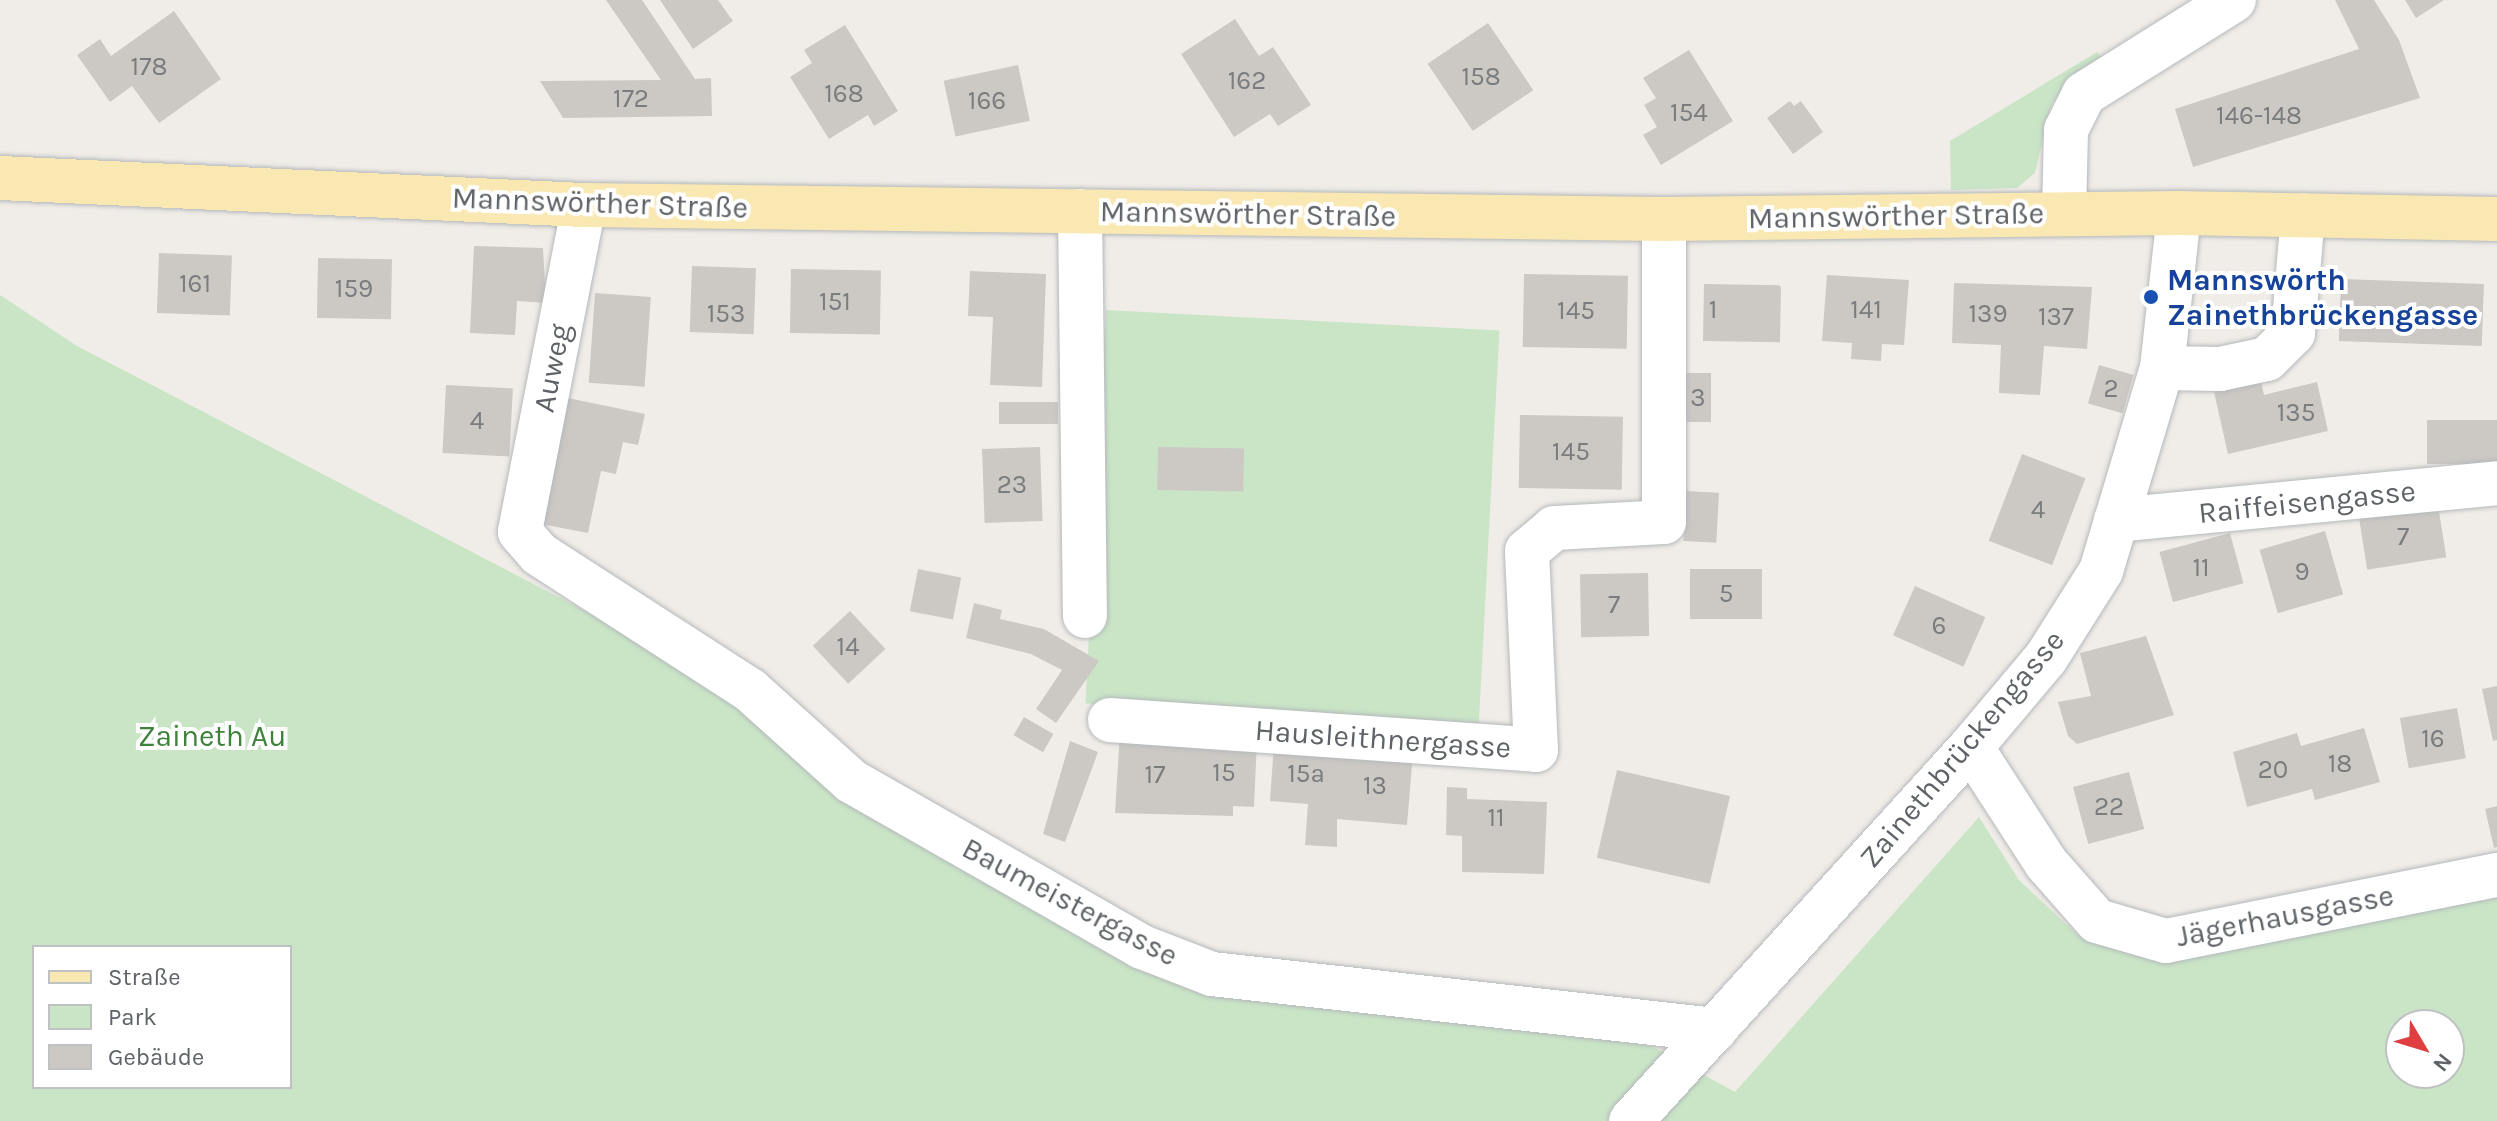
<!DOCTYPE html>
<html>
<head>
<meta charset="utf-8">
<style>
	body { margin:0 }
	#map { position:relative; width:2497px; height:1121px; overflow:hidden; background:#f0ede8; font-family:Karla,sans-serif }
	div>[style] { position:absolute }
	.green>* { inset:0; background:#c9e5c6; transform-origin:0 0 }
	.building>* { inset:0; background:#ccc8c4; transform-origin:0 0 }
	.roads { filter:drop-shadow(0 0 2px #b5b8bb) drop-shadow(0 0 2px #b5b8bb) }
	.minor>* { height:44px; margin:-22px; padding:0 22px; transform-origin:22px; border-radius:22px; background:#fff }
	.major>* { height:44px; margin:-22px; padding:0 22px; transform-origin:22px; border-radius:22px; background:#fae8b2 }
	.dots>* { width:22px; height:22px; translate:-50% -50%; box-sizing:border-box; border:4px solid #fff; border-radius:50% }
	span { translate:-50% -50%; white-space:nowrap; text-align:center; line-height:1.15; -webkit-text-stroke:8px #fff; paint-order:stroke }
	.number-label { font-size:26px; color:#7a7c7e }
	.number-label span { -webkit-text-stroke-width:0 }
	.street-label { font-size:30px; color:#5f6367 }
	.transit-label { font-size:30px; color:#164399; font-weight:700 }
	.left { translate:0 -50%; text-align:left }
	.park-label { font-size:30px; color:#3e823b }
	.legend { position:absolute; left:32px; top:945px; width:260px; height:144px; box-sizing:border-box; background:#fff; border:2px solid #bfc1c2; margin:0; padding:10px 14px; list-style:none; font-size:24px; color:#5f6367 }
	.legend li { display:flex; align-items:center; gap:16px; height:40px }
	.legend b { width:40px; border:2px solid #bfc1c2 }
	.north { position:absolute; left:2385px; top:1009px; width:80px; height:80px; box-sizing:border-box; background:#fff; border:2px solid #bfc1c2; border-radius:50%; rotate:128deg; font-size:22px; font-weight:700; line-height:32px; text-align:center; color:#5f6367 }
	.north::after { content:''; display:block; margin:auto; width:28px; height:36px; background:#df3f41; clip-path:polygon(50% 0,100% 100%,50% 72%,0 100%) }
</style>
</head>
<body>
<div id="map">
	<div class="green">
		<div style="clip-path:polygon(2097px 52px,2101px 57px,2070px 78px,2051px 105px,2035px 173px,2017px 188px,1951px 190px,1950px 141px)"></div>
		<div style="clip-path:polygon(evenodd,0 295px,77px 346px,729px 686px,1164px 973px,1650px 1045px,1735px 1092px,1979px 817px,2019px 880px,2079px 936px,2167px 960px,2497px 897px,2497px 1121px,0 1121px,0 295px,34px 947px,290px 947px,290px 1087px,34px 1087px,34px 947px,0 295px,2401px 1025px,2449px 1025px,2449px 1073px,2401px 1073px,2401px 1025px)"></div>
		<div style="left:1106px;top:310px;width:394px;height:394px;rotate:3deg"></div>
	</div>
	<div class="building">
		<div style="clip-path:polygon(606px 0,642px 0,695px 79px,711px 78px,712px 116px,563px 118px,540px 81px,661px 80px)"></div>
		<div style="clip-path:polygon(660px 0,718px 0,733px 21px,693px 49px)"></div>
		<div style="clip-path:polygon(2335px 0,2374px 0,2399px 40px,2420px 98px,2193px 167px,2175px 109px,2359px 49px)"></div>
		<div style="clip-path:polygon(2405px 0,2444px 0,2416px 18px)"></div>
		<div style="clip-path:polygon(174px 11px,221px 79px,159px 123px,132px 86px,110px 102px,77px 55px,100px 39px,111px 56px)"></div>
		<div style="clip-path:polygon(1235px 19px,1259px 56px,1273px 47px,1311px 105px,1278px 126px,1270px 114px,1234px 137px,1181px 54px)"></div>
		<div style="left:1488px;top:23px;width:81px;height:73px;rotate:56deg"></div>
		<div style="clip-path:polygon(845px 25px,898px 111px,874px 126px,868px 115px,829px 139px,790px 77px,812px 63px,804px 50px)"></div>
		<div style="clip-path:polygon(1689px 50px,1733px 121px,1661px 165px,1643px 135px,1657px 127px,1644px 105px,1656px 98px,1643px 78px)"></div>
		<div style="left:1018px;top:65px;width:57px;height:76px;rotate:78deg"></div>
		<div style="clip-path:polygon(1790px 101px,1794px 106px,1801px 101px,1823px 132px,1793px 154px,1767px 118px)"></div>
		<div style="clip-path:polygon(474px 246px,543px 248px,546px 303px,517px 301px,515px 335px,470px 333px)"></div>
		<div style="left:159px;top:253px;width:73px;height:60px;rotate:2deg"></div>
		<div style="left:318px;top:258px;width:74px;height:60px;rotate:1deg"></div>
		<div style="left:692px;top:266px;width:64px;height:66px;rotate:2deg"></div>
		<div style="left:791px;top:269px;width:90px;height:64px;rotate:1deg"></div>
		<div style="clip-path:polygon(970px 271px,1046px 274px,1042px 387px,990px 385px,993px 317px,968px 316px)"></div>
		<div style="left:1524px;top:274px;width:104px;height:73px;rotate:1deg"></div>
		<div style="clip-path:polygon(1827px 275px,1909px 280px,1904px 345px,1882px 344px,1881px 361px,1851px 359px,1852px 343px,1822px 341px)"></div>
		<div style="left:2341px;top:279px;width:143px;height:62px;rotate:2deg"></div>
		<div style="clip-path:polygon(1954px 283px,2092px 287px,2087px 349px,2044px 346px,2040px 395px,1999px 393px,2001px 345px,1952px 343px)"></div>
		<div style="left:1704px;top:284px;width:77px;height:57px;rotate:1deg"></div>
		<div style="left:595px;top:293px;width:56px;height:90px;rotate:4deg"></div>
		<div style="left:2099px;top:365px;width:36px;height:40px;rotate:16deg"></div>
		<div style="left:1685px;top:373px;width:26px;height:49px"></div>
		<div style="clip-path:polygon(2261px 381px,2264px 395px,2317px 382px,2328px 431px,2228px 454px,2214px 392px)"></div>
		<div style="left:446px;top:385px;width:67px;height:68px;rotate:3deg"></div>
		<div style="clip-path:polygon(568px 398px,645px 414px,638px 445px,623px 442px,616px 474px,601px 471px,588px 533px,541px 524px)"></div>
		<div style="left:1058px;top:402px;width:22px;height:59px;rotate:90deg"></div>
		<div style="left:1520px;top:415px;width:103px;height:73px;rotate:1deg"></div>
		<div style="left:2497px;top:420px;width:44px;height:70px;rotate:90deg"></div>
		<div style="left:1040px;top:447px;width:74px;height:58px;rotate:88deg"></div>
		<div style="left:1158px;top:447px;width:86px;height:43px;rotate:1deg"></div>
		<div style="left:2022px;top:454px;width:68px;height:93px;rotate:21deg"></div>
		<div style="left:1686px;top:491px;width:33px;height:50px;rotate:3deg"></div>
		<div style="left:2438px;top:505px;width:53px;height:80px;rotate:81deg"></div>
		<div style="left:2325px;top:531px;width:66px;height:68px;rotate:74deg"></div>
		<div style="left:2230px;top:533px;width:52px;height:73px;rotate:75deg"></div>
		<div style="left:918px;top:569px;width:44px;height:43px;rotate:11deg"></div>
		<div style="left:1762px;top:569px;width:50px;height:72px;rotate:90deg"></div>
		<div style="left:1648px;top:573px;width:63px;height:68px;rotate:89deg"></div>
		<div style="left:1915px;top:586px;width:77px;height:54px;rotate:24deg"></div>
		<div style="clip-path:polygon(974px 603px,1002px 610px,1000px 619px,1044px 629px,1099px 661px,1056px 723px,1036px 709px,1062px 670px,1031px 654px,966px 638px)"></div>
		<div style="left:850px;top:611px;width:52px;height:51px;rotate:47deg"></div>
		<div style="clip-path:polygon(2146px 636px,2174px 715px,2077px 744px,2068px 736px,2058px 702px,2091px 696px,2080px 653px)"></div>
		<div style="clip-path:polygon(2497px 686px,2497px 740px,2493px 741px,2482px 689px)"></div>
		<div style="left:2457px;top:708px;width:51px;height:58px;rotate:80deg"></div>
		<div style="left:1024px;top:717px;width:34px;height:21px;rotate:30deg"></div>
		<div style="clip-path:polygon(2364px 728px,2380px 782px,2315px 800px,2312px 789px,2247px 807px,2233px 752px,2297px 733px,2301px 746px)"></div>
		<div style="clip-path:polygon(1120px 732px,1257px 740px,1254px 807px,1233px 806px,1233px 816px,1115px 813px)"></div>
		<div style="clip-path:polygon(1070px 741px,1098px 752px,1065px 842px,1043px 834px)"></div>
		<div style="clip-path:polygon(1274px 743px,1413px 753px,1407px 825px,1337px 819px,1337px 847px,1305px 845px,1308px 804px,1270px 801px)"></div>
		<div style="left:1617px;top:770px;width:116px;height:90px;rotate:13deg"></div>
		<div style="left:2129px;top:772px;width:59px;height:58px;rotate:75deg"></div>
		<div style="clip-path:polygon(1447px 787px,1467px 788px,1467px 799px,1547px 802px,1544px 874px,1462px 872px,1462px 836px,1446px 835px)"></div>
		<div style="clip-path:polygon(2497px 806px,2497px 847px,2494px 848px,2485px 809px)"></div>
	</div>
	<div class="roads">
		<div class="minor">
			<div style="left:584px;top:205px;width:333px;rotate:101.1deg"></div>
			<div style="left:520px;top:532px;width:29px;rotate:49deg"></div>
			<div style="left:539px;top:554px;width:251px;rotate:32.8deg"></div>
			<div style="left:750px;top:690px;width:136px;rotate:42deg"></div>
			<div style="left:851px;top:781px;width:335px;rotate:29.7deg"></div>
			<div style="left:1142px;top:947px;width:75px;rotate:21.1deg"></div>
			<div style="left:1212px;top:974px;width:506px;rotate:6.35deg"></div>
			<div style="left:1080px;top:211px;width:405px;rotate:89.3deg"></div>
			<div style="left:2064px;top:213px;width:83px;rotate:-88.6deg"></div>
			<div style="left:2066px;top:130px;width:40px;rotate:-63.4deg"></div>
			<div style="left:2084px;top:94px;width:177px;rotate:-32.1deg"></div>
			<div style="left:2162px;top:368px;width:58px;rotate:1deg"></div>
			<div style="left:2220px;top:369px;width:48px;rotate:-12deg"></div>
			<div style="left:2267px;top:359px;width:37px;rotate:-45deg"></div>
			<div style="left:2293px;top:333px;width:118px;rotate:-85.2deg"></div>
			<div style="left:2116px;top:520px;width:383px;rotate:-5.5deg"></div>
			<div style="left:1110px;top:720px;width:427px;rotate:4deg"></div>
			<div style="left:1536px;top:750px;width:199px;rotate:-92.6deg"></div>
			<div style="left:1527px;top:551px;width:35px;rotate:-40deg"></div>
			<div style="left:1554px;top:528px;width:110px;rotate:-3.1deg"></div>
			<div style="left:1664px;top:522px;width:303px;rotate:-90deg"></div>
			<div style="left:1971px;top:747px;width:138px;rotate:57.1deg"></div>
			<div style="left:2046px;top:863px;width:77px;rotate:48.7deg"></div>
			<div style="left:2097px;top:921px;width:72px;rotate:16.2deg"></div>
			<div style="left:2166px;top:941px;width:338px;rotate:-11.3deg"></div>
			<div style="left:1631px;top:1121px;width:505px;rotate:-47.73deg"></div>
			<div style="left:1971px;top:747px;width:116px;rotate:-49.9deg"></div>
			<div style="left:2046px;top:658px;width:103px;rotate:-57.7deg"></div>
			<div style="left:2101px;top:571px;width:212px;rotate:-73.3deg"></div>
			<div style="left:2162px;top:368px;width:156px;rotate:-83.7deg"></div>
		</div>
		<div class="major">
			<div style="left:0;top:178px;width:585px;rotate:2.65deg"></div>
			<div style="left:584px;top:205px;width:1080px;rotate:0.74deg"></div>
			<div style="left:1664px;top:219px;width:515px;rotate:-0.67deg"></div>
			<div style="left:2179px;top:213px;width:318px;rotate:1.1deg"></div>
		</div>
	</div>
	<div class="dots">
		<div style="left:2151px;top:297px;background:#1a4fb4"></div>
	</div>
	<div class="number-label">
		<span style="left:149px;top:67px">178</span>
		<span style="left:1481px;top:77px">158</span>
		<span style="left:1247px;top:81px">162</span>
		<span style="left:844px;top:94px">168</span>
		<span style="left:631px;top:99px">172</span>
		<span style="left:987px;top:101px">166</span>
		<span style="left:1689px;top:113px">154</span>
		<span style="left:2259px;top:116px">146-148</span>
		<span style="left:195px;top:284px">161</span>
		<span style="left:354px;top:289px">159</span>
		<span style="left:835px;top:302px">151</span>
		<span style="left:1713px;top:310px">1</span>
		<span style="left:1866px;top:310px">141</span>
		<span style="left:1576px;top:311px">145</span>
		<span style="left:726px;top:314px">153</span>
		<span style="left:1988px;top:314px">139</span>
		<span style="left:2056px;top:317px">137</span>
		<span style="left:2111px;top:389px">2</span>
		<span style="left:1698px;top:398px">3</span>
		<span style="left:2296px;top:413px">135</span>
		<span style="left:477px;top:421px">4</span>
		<span style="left:1571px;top:452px">145</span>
		<span style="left:1012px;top:485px">23</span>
		<span style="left:2038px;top:510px">4</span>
		<span style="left:2403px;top:537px">7</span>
		<span style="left:2201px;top:568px">11</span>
		<span style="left:2302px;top:572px">9</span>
		<span style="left:1726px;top:594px">5</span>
		<span style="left:1614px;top:605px">7</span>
		<span style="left:1939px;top:626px">6</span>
		<span style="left:848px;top:647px">14</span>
		<span style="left:2433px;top:739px">16</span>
		<span style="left:2340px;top:764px">18</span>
		<span style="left:2273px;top:770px">20</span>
		<span style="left:1224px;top:773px">15</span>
		<span style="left:1306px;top:774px">15a</span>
		<span style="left:1155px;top:775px">17</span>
		<span style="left:1375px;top:786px">13</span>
		<span style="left:2109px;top:807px">22</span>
		<span style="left:1496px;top:818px">11</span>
	</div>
	<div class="street-label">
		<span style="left:600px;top:203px;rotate:2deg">Mannswörther Straße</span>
		<span style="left:1248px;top:214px;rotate:1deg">Mannswörther Straße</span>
		<span style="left:1896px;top:216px;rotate:-1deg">Mannswörther Straße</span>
		<span style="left:552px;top:368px;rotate:-79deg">Auweg</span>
		<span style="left:2307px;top:502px;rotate:-6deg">Raiffeisengasse</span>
		<span style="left:1383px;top:739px;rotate:4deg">Hausleithnergasse</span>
		<span style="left:1962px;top:749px;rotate:-50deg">Zainethbrückengasse</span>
		<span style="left:1070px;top:902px;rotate:28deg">Baumeistergasse</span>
		<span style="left:2285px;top:916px;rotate:-11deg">Jägerhausgasse</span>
	</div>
	<div class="transit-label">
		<span class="left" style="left:2167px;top:297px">Mannswörth<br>Zainethbrückengasse</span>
	</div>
	<div class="park-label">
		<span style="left:212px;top:736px">Zaineth Au</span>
	</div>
	<ul class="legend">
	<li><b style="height:10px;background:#fae8b2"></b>Straße</li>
	<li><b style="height:22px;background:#c9e5c6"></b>Park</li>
	<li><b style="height:22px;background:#ccc8c4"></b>Gebäude</li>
	</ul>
	<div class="north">N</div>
</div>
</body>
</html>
